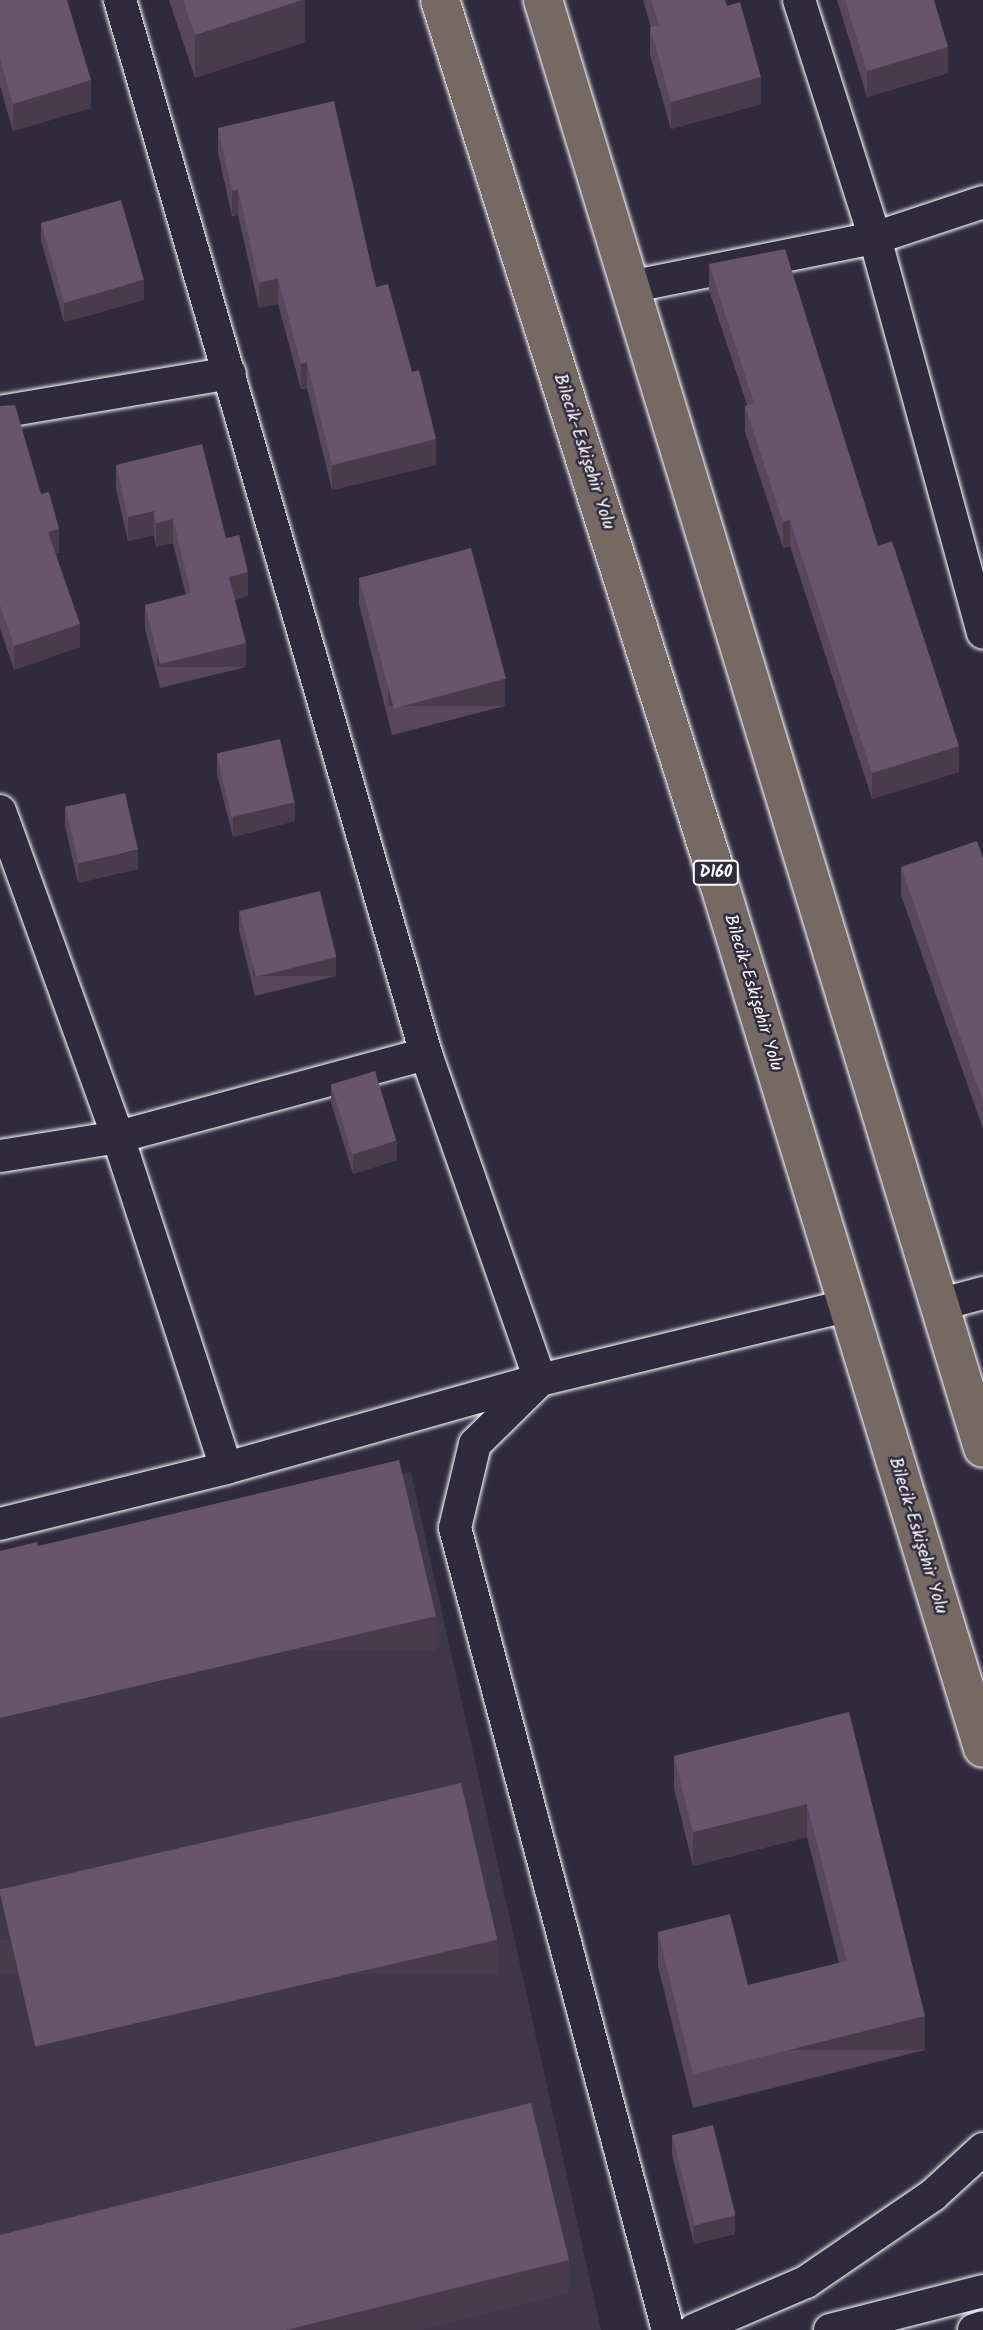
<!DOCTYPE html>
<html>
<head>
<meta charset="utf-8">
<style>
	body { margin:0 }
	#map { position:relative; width:983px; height:2330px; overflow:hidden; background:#2f2a3d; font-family:Kalam,sans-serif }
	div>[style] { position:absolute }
	.built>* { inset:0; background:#40374b }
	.roads { filter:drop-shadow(0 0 2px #fff) drop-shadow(0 0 2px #fff) }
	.minor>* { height:32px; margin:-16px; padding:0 16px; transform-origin:16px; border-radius:16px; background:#2f2a3d }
	.primary>* { height:38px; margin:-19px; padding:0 19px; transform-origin:19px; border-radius:19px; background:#766964 }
	.wall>* { inset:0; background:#59485d }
	.shaded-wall>* { inset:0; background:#493b4c; transform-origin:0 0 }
	.building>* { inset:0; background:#68546c; transform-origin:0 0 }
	span { translate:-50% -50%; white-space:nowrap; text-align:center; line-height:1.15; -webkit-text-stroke:5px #2f2a3d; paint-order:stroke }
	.shield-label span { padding:2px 5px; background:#2f2a3d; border:2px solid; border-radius:5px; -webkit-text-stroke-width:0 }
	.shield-label { font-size:16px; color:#fff; font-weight:700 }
	.street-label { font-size:18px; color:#fff }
</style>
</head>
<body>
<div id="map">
	<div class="built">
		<div style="clip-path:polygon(411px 1472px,601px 2330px,0 2330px,0 1571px)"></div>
	</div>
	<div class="roads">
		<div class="minor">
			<div style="left:120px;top:0;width:1098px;rotate:73.81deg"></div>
			<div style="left:426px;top:1054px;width:345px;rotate:70.7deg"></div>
			<div style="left:540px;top:1380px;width:91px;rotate:135.4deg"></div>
			<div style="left:475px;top:1444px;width:86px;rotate:103.4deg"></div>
			<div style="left:455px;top:1528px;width:830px;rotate:75.13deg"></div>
			<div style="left:799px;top:0;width:250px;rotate:72.3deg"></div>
			<div style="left:875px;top:238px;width:409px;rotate:74.7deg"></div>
			<div style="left:629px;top:287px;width:251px;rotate:-11.3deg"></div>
			<div style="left:875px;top:238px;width:114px;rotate:-18.4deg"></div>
			<div style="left:0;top:412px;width:233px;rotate:-9.6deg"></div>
			<div style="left:0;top:811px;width:347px;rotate:70.1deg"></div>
			<div style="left:118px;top:1137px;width:348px;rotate:71.9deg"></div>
			<div style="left:0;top:1156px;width:120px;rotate:-9.1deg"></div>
			<div style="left:118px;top:1137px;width:319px;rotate:-15.1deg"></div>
			<div style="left:938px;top:1305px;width:47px;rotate:-14.9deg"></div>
			<div style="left:0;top:1524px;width:233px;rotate:-13.9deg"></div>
			<div style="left:226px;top:1468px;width:326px;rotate:-15.7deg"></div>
			<div style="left:540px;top:1380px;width:315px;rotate:-13.6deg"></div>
			<div style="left:694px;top:2330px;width:122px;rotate:-23.2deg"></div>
			<div style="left:806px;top:2282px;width:154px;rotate:-34.4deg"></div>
			<div style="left:933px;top:2195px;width:68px;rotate:-42.6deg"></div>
			<div style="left:830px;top:2330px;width:158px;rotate:-14.3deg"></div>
			<div style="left:974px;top:2330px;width:9px;rotate:-18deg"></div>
		</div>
		<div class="primary">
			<div style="left:440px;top:0;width:926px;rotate:72.47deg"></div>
			<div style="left:719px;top:883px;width:904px;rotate:73.03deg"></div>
			<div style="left:543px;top:0;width:1513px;rotate:73.1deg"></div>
		</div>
	</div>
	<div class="wall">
		<div style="clip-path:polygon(0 0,91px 108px,13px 131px,0 86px)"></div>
		<div style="clip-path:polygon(169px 0,305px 0,305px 42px,195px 78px)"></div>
		<div style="clip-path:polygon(643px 0,725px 0,761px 104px,671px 129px,650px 55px,650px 27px,651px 27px)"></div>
		<div style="clip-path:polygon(837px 0,934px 0,948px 73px,867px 97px)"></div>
		<div style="clip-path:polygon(218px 128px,376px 287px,436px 465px,332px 490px,307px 388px,301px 389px,278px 304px,259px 308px,238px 215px,232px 216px,218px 153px)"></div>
		<div style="clip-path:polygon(41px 222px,144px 300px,64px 322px,41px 241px)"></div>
		<div style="clip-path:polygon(709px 264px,878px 546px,959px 772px,872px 799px,790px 546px,783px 548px,745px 432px,745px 406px,747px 405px,709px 290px)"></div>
		<div style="clip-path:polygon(0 406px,41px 494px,59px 553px,56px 553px,80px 647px,14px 670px,0 628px)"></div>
		<div style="clip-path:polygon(116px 465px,226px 538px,248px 596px,235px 600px,246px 667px,160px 688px,145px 629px,145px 605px,186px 595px,173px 543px,156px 547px,154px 535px,128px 541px,116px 489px)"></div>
		<div style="clip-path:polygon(359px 577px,505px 706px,392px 735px,359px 604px)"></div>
		<div style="clip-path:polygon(217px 755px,295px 821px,233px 837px,217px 774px)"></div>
		<div style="clip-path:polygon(65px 806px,138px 869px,78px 883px,65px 826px)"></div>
		<div style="clip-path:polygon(983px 858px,983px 1129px,901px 895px,901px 867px)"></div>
		<div style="clip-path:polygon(239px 911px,336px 976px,255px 996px,239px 930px)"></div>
		<div style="clip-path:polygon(331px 1084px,397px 1160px,353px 1174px,331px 1103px)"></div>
		<div style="clip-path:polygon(849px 1712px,925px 2050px,693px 2108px,658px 1966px,658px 1932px,748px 1985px,839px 1963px,807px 1837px,693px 1866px,674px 1789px,674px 1756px)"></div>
		<div style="clip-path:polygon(672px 2135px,735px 2234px,694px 2244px,672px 2155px)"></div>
	</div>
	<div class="shaded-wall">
		<div style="clip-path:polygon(302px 0,305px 0,305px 42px,195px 78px,195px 35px)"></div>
		<div style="clip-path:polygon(948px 47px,948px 73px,867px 97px,867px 71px)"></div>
		<div style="clip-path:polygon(761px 77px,761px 104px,671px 129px,671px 102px)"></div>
		<div style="clip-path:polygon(91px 80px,91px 108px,13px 131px,13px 104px)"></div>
		<div style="left:238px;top:189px;width:26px;height:6px;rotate:90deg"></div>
		<div style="clip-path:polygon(278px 278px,278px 304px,259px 308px,259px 283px)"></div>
		<div style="clip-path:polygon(144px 280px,144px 300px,64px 322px,64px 303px)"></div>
		<div style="left:307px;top:362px;width:26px;height:6px;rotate:90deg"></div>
		<div style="clip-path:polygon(436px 439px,436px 465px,332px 490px,332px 465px)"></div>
		<div style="clip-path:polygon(154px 511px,154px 535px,128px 541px,128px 517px)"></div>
		<div style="clip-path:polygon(173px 519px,173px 543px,156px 547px,156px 523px)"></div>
		<div style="clip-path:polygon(790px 520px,790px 546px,783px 548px,783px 522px)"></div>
		<div style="clip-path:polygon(59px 529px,59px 553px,48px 555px,48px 532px)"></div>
		<div style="clip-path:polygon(248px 572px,248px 596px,229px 601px,229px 577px)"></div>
		<div style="clip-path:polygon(80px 624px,80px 647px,14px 670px,14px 646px)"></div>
		<div style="left:246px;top:643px;width:24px;height:89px;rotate:90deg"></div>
		<div style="left:505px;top:679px;width:27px;height:117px;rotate:90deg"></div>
		<div style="clip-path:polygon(959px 746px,959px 772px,872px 799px,872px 773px)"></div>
		<div style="clip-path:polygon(295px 802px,295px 821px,233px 837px,233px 817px)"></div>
		<div style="clip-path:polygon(138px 850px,138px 869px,78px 883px,78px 863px)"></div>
		<div style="left:336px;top:957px;width:19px;height:83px;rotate:90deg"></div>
		<div style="clip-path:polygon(397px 1141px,397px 1160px,353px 1174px,353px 1154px)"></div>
		<div style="left:436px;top:1616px;width:34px;height:448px;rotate:90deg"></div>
		<div style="clip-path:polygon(807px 1804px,807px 1837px,693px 1866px,693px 1832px)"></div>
		<div style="left:498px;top:1940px;width:34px;height:512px;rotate:90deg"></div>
		<div style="left:925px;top:2016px;width:34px;height:239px;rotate:90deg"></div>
		<div style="clip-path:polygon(735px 2215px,735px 2234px,694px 2244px,694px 2225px)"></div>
		<div style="clip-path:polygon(569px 2260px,569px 2293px,422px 2330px,286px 2330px)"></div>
	</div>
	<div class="building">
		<div style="clip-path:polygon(0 0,67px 0,91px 80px,13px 104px,0 59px)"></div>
		<div style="clip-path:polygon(183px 0,302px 0,195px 35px)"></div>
		<div style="clip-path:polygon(651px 0,725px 0,727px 6px,740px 2px,761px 77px,671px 102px,650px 27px,659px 25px)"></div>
		<div style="clip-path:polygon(845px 0,934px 0,948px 47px,867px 71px)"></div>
		<div style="clip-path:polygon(334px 101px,376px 287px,388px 284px,412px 372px,419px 370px,436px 439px,332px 465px,307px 362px,301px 364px,278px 278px,259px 283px,238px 189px,232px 191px,218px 128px)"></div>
		<div style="left:121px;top:200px;width:83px;height:83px;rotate:74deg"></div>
		<div style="clip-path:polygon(785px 249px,878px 546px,892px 541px,959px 746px,872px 773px,790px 520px,783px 522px,745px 406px,754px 403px,709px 264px)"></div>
		<div style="clip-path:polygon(15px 405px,41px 494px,49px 492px,59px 529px,48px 532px,80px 624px,14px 646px,0 605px,0 406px)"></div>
		<div style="clip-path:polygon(202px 444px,226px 538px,239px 535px,248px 572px,229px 577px,246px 643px,160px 664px,145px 605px,191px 593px,173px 519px,156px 523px,154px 511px,128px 517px,116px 465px)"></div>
		<div style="left:471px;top:548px;width:135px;height:116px;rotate:75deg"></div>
		<div style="left:280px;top:739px;width:65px;height:65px;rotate:77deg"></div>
		<div style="left:125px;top:793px;width:58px;height:61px;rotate:77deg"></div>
		<div style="clip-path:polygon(977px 841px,983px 858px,983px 1102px,901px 867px)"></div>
		<div style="left:320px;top:891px;width:68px;height:83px;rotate:76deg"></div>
		<div style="left:375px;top:1071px;width:73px;height:46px;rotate:73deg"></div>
		<div style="clip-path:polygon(399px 1460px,436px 1616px,0 1718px,0 1551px,37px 1542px,38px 1546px)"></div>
		<div style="clip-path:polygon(849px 1712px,925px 2016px,693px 2074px,658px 1932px,730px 1914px,748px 1985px,847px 1961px,807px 1804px,693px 1832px,674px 1756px)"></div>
		<div style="left:461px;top:1783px;width:161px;height:474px;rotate:77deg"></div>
		<div style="clip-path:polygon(531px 2103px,569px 2260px,286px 2330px,0 2330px,0 2235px)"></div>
		<div style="left:713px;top:2125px;width:93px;height:42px;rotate:76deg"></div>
	</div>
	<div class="shield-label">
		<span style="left:716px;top:873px">D160</span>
	</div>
	<div class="street-label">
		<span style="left:583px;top:452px;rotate:72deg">Bilecik-Eskişehir Yolu</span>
		<span style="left:752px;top:993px;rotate:73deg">Bilecik-Eskişehir Yolu</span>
		<span style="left:917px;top:1536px;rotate:73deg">Bilecik-Eskişehir Yolu</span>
	</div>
</div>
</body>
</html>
